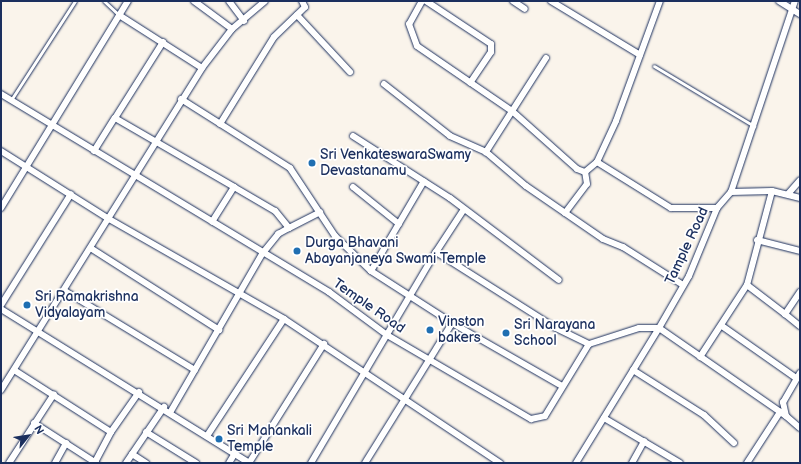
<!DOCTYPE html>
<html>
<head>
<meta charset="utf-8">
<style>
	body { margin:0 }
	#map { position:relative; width:801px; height:464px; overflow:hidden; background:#faf4eb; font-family:"Balsamiq Sans",sans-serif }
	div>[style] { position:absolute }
	.roads { filter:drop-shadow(0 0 1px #1b2f5e) drop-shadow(0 0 1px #1b2f5e) }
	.service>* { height:3px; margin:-1.5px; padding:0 1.5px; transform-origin:1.5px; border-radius:1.5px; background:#fff }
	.minor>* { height:6px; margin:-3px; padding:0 3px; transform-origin:3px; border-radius:3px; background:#fff }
	.dots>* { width:11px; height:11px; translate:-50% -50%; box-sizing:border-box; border:2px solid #fff; border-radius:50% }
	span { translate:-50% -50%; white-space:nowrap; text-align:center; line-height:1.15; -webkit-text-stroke:3.5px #fff; paint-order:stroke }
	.poi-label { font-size:14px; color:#1b2f5e }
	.left { translate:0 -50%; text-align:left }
	.street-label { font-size:14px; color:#1b2f5e }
	.frame { position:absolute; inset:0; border:2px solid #1b2f5e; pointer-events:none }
	.north { position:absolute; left:8px; top:416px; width:40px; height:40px; -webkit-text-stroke:3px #fff; paint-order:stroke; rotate:60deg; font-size:11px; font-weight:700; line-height:16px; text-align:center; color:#1b2f5e }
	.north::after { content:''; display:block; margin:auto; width:14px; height:18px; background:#1b2f5e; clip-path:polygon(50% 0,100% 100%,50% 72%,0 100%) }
</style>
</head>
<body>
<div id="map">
	<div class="roads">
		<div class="service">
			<div style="left:104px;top:1px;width:21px;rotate:43deg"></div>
			<div style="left:654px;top:66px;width:117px;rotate:31deg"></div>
			<div style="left:11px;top:100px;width:118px;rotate:-57.1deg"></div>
		</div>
		<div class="minor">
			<div style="left:194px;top:1px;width:47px;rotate:36.4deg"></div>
			<div style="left:229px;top:1px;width:25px;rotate:53deg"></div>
			<div style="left:422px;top:1px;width:26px;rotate:119deg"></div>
			<div style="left:409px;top:24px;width:23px;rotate:70deg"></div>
			<div style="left:417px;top:46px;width:115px;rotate:34.4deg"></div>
			<div style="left:512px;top:111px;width:87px;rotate:41.7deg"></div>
			<div style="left:577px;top:169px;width:9px;rotate:21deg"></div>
			<div style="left:585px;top:172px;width:16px;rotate:-40deg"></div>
			<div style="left:597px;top:162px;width:45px;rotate:-65.1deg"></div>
			<div style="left:616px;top:121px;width:128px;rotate:-69.9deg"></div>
			<div style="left:426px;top:1px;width:78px;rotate:33.5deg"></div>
			<div style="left:491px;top:44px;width:8px;rotate:90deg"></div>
			<div style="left:491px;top:52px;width:37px;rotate:124deg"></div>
			<div style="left:513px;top:1px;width:14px;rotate:34deg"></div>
			<div style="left:551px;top:1px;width:104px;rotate:31.2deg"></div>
			<div style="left:779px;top:1px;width:25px;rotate:32deg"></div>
			<div style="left:119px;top:15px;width:98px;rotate:32.6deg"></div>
			<div style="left:297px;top:15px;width:78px;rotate:47.1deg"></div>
			<div style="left:546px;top:58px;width:112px;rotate:122.6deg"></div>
			<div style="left:486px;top:152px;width:52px;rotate:40.4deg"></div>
			<div style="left:526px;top:186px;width:93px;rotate:34.5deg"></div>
			<div style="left:603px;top:239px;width:22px;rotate:22deg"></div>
			<div style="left:623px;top:247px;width:71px;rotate:32.3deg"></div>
			<div style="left:384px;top:84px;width:84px;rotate:38.2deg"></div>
			<div style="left:450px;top:136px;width:39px;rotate:24deg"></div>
			<div style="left:1px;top:94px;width:383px;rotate:31.1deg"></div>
			<div style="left:329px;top:292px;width:72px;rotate:36.6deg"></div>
			<div style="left:387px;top:335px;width:167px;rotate:30.3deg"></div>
			<div style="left:531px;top:419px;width:14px;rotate:-12deg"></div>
			<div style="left:545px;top:416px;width:84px;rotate:-58.6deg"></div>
			<div style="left:181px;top:99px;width:129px;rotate:32.3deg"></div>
			<div style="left:290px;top:168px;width:82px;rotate:56.5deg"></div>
			<div style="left:335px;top:236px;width:50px;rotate:44.2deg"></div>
			<div style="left:371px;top:271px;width:96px;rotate:32.7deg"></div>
			<div style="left:452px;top:323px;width:127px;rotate:29.8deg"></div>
			<div style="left:115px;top:118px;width:90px;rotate:-57.7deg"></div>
			<div style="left:220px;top:124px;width:102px;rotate:-58.2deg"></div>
			<div style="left:274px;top:37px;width:43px;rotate:-44.1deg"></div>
			<div style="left:305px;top:7px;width:7px;rotate:-117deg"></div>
			<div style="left:353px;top:136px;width:115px;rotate:32.6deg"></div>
			<div style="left:450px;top:198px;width:136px;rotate:37deg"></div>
			<div style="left:1px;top:151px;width:128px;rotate:32.2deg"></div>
			<div style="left:109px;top:219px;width:202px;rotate:29.7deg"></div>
			<div style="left:284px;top:319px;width:260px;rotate:33.7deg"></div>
			<div style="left:94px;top:151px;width:39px;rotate:-58deg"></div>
			<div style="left:115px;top:118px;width:138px;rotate:30.1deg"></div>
			<div style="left:234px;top:187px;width:41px;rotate:122.2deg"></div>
			<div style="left:597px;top:162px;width:87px;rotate:31.9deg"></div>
			<div style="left:671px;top:208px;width:46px"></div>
			<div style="left:353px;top:187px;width:59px;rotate:38.8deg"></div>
			<div style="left:731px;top:192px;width:41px;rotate:-1.4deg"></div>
			<div style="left:772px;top:191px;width:29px;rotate:14deg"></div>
			<div style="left:788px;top:194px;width:18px;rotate:-49deg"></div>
			<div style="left:1px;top:208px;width:243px;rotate:-58.5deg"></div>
			<div style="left:565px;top:213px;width:36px;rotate:-53deg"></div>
			<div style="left:587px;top:184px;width:12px;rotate:-99deg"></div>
			<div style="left:289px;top:228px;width:35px;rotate:-27deg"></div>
			<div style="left:757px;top:240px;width:44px;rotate:14.3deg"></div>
			<div style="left:92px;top:249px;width:151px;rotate:32.5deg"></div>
			<div style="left:436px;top:252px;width:51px;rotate:-56.9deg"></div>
			<div style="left:371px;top:271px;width:104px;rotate:-59.5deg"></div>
			<div style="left:747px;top:285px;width:48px;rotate:37.3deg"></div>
			<div style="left:65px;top:291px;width:152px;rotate:31.3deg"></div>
			<div style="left:800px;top:292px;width:27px;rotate:124deg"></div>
			<div style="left:785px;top:314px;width:19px;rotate:39deg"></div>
			<div style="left:1px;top:305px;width:131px;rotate:-57.8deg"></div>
			<div style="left:1px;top:309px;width:292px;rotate:31.8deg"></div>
			<div style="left:722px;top:326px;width:90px;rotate:35.1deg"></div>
			<div style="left:700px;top:357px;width:86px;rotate:-56.9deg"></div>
			<div style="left:747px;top:285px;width:97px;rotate:-75.1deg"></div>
			<div style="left:14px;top:370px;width:115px;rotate:32.6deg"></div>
			<div style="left:111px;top:432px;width:34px;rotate:118deg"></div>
			<div style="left:633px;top:370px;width:84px;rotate:32.4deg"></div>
			<div style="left:704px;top:415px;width:41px;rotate:43deg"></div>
			<div style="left:800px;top:373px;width:34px;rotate:120deg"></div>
			<div style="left:783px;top:402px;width:14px;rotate:78deg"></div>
			<div style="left:786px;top:416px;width:18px;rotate:41deg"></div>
			<div style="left:1px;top:390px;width:380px;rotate:-58deg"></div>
			<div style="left:202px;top:68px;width:49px;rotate:-52.4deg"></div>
			<div style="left:232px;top:29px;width:43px;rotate:-40.3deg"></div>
			<div style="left:171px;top:411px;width:181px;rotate:-59.9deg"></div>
			<div style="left:262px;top:254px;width:26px;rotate:-51deg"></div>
			<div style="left:278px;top:234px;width:13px;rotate:-29deg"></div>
			<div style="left:289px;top:228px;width:22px;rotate:-129deg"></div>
			<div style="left:275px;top:211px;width:48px;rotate:-149.7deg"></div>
			<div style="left:604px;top:418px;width:88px;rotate:30.6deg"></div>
			<div style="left:34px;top:423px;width:74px;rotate:32.8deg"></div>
			<div style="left:111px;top:432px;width:49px;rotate:-55deg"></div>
			<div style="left:146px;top:432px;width:59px;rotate:31.8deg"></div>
			<div style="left:207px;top:436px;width:140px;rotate:-56.7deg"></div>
			<div style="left:132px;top:454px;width:17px;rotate:33deg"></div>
			<div style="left:9px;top:463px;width:82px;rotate:-56.9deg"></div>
			<div style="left:55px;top:463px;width:23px;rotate:-61deg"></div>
			<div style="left:126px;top:463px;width:68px;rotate:-55.8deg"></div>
			<div style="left:229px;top:463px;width:12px;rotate:-59deg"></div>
			<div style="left:249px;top:463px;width:141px;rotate:-57.8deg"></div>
			<div style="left:311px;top:463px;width:245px;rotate:-59.4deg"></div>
			<div style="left:436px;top:252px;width:140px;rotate:32.4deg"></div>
			<div style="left:554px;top:327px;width:39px;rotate:26deg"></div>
			<div style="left:589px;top:344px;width:52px;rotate:-17.7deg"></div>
			<div style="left:639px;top:328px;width:20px"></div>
			<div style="left:659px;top:328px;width:155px;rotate:34.7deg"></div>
			<div style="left:365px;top:463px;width:165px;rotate:-58.1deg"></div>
			<div style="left:576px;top:463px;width:158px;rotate:-58.4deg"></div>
			<div style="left:659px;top:328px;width:60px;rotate:-60deg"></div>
			<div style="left:689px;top:276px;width:74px;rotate:-67.6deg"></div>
			<div style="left:717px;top:208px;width:21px;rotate:-49deg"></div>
			<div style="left:731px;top:192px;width:201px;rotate:-71.5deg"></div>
			<div style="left:632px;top:463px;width:25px;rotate:-61deg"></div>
			<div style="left:747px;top:463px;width:61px;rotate:-57.1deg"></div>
		</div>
	</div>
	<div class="dots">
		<div style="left:312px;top:163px;background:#1f6fb2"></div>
		<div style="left:297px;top:251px;background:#1f6fb2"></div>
		<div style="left:27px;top:305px;background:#1f6fb2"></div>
		<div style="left:430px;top:330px;background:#1f6fb2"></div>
		<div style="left:506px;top:333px;background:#1f6fb2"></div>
		<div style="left:219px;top:439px;background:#1f6fb2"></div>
	</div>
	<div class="poi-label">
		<span class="left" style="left:320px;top:163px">Sri VenkateswaraSwamy<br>Devastanamu</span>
		<span class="left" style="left:305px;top:251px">Durga Bhavani<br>Abayanjaneya Swami Temple</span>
		<span class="left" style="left:35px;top:305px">Sri Ramakrishna<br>Vidyalayam</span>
		<span class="left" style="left:438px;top:330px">Vinston<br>bakers</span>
		<span class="left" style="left:514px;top:333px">Sri Narayana<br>School</span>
		<span class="left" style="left:227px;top:439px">Sri Mahankali<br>Temple</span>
	</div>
	<div class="street-label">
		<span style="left:687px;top:246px;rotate:-65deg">Tample Road</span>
		<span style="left:369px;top:306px;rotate:35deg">Temple Road</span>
	</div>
	<div class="frame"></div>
	<div class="north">N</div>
</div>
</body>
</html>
